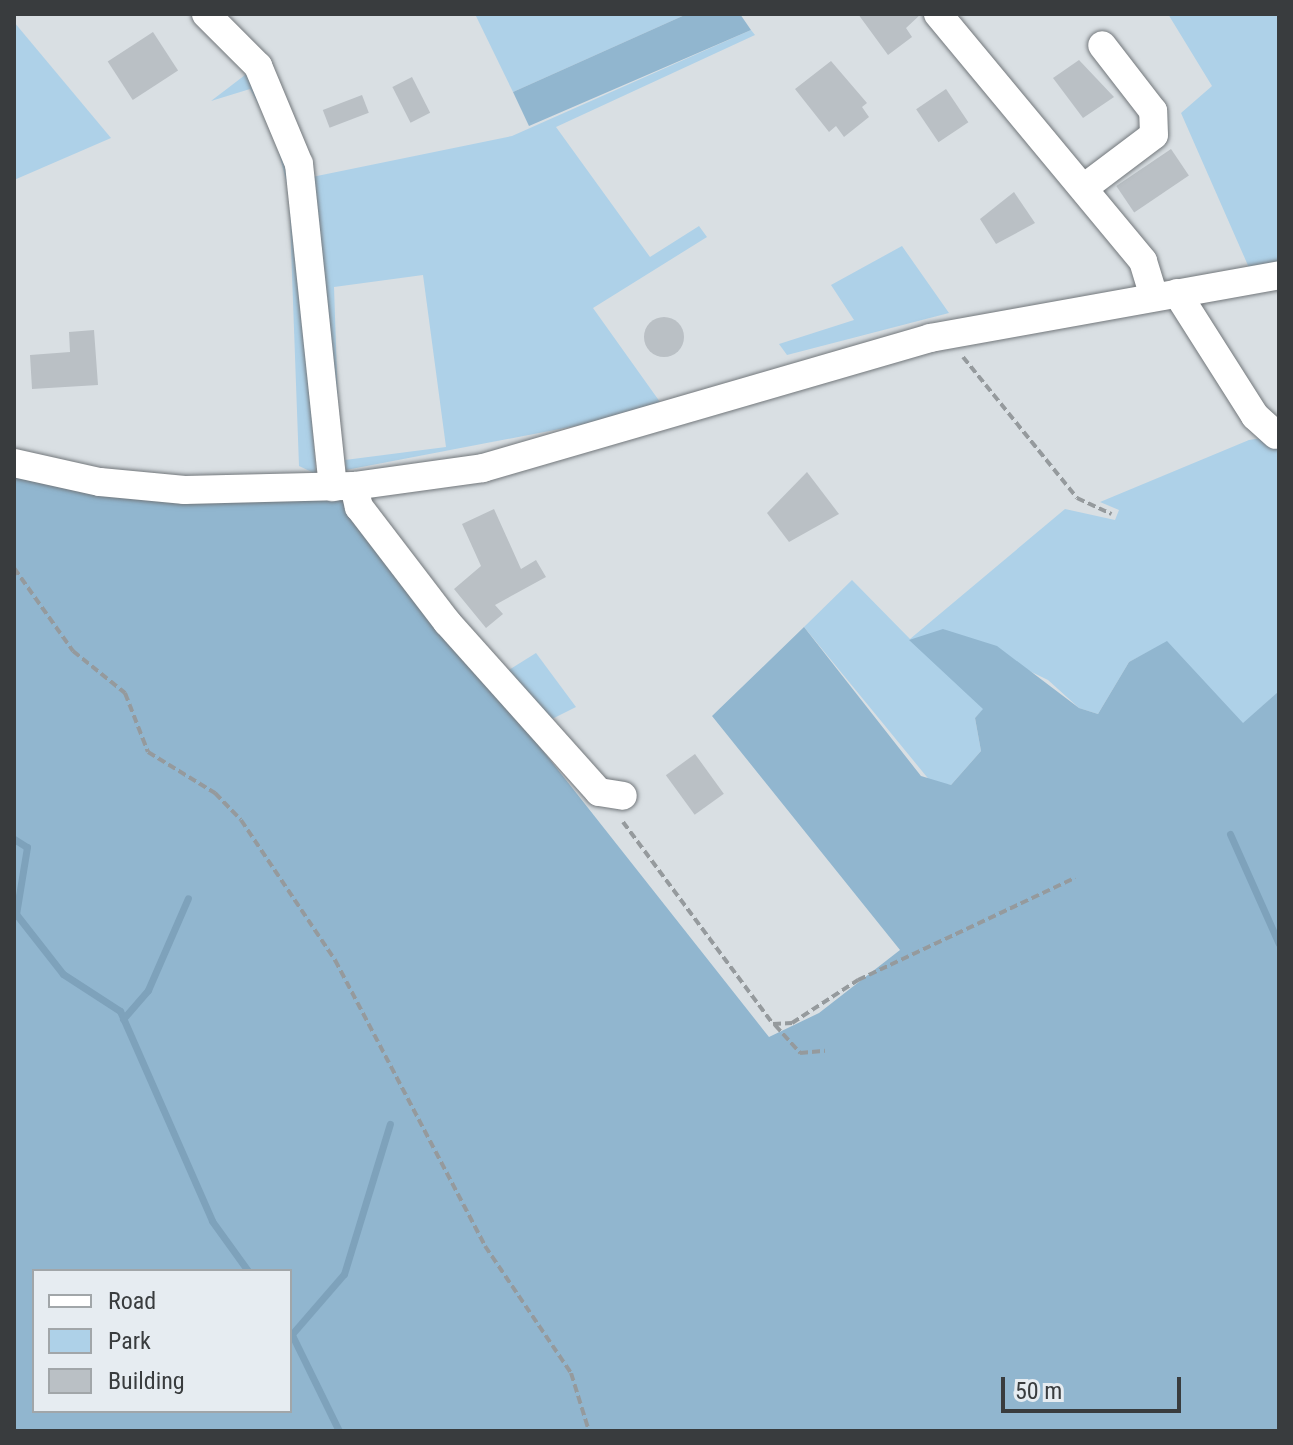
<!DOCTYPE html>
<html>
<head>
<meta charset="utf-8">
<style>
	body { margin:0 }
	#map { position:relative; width:1293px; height:1445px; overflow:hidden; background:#d9dfe3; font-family:"Roboto Condensed",sans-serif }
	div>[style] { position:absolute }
	.green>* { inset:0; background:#aed1e8 }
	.forest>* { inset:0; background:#91b6cf }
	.stream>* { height:7px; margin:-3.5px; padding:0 3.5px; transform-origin:3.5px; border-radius:3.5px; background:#7ea2bb }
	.building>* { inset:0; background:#bac0c5; transform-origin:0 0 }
	.round { border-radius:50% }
	.path>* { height:4px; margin-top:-2px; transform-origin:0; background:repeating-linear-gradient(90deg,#959a9d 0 8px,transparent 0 12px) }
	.roads { filter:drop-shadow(0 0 2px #72777b) drop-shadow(0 0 2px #72777b) }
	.minor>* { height:28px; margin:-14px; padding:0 14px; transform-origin:14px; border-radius:14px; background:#fff }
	span { translate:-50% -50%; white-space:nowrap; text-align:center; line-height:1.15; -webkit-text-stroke:7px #e6ecf1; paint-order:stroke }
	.frame { position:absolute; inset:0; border:16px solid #393c3e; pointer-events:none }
	.legend { position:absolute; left:32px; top:1269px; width:260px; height:144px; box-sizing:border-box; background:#e6ecf1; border:2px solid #a1a6a9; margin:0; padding:10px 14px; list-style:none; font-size:24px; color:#393c3e }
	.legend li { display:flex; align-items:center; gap:16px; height:40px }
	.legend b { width:40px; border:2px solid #a1a6a9 }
	.scale { position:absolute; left:1001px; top:1377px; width:180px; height:36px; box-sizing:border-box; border:4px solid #393c3e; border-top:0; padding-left:10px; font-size:24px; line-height:28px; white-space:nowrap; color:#393c3e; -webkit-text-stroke:6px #e6ecf1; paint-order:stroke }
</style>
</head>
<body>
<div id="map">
	<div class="green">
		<div style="clip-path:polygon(475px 14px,687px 14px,513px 92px)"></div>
		<div style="clip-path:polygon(1168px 14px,1279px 14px,1279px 265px,1250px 270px,1181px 113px,1212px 86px)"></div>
		<div style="clip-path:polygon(14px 22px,111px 138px,14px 180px)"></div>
		<div style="clip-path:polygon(751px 30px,755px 35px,556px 127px,650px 257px,699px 226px,707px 237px,593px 308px,660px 402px,617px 418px,346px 470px,345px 460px,446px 447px,423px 275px,334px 287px,339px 434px,312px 177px,512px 136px)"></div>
		<div style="clip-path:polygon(249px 72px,276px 122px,299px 237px,316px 474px,299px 466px,289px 192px,273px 130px,250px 89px,211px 101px)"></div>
		<div style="clip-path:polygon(902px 246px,949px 313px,787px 355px,779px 344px,854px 320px,831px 285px)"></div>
		<div style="clip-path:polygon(1279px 435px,1279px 691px,1243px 724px,1167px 642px,1129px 662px,1098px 714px,1079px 708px,1048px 680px,943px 629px,984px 709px,975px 718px,981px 751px,951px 785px,931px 782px,804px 627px,852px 580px,910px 639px,1065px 509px,1115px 520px,1119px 510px,1100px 502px,1249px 440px)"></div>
		<div style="clip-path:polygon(536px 653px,576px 707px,546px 722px,501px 675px)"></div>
	</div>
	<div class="forest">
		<div style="clip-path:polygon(687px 14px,740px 14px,751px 30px,529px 126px,513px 92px)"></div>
		<div style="clip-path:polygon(evenodd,14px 473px,344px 499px,769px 1037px,819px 1013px,900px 950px,712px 716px,804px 627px,921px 776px,951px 785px,981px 751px,975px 718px,983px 709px,909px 640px,943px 629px,997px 646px,1079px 708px,1098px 714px,1129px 662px,1167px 641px,1243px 723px,1279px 691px,1279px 1431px,14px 1431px,14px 473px,34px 1271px,290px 1271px,290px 1411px,34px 1411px,34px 1271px)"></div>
	</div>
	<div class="stream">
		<div style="left:1230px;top:834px;width:120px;rotate:66deg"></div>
		<div style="left:14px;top:839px;width:15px;rotate:32deg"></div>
		<div style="left:27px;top:847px;width:68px;rotate:99.3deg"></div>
		<div style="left:16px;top:914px;width:76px;rotate:51.9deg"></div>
		<div style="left:63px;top:974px;width:68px;rotate:33deg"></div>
		<div style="left:120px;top:1011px;width:229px;rotate:66.3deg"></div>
		<div style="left:212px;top:1221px;width:62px;rotate:54.2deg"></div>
		<div style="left:123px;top:1019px;width:38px;rotate:-49deg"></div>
		<div style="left:148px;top:990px;width:100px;rotate:-66.5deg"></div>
		<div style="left:291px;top:1333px;width:109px;rotate:63.9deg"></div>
		<div style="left:292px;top:1334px;width:79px;rotate:-49.1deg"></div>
		<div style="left:344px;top:1274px;width:157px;rotate:-73deg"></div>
	</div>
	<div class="building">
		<div style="clip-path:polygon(858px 14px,921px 14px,906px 28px,912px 37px,888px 55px)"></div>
		<div style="left:153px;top:32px;width:46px;height:54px;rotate:57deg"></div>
		<div style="clip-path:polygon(1079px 60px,1114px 97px,1083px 118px,1053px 78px)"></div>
		<div style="clip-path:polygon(831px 61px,867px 103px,862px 107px,869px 117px,844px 137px,836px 126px,829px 132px,795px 89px)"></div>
		<div style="left:412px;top:77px;width:40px;height:22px;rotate:63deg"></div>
		<div style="left:946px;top:89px;width:40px;height:36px;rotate:56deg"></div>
		<div style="left:362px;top:95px;width:19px;height:42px;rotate:69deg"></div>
		<div style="left:1171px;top:149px;width:32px;height:66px;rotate:56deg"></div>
		<div style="clip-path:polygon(1014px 192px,1035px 223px,996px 244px,980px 219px)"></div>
		<div class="round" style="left:644px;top:317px;width:40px;height:40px"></div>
		<div style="clip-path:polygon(94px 330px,98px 385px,32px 389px,30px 355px,70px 352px,69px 332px)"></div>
		<div style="clip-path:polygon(807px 472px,839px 514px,789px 542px,767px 513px)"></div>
		<div style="clip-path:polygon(494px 509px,521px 569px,536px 560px,546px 577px,495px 605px,503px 614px,486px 628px,454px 589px,481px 566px,462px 524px)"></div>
		<div style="left:695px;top:754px;width:49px;height:36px;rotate:54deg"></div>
	</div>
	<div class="path">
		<div style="left:963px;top:357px;width:181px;rotate:51deg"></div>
		<div style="left:1077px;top:498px;width:38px;rotate:25deg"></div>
		<div style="left:14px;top:568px;width:102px;rotate:54.6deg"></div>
		<div style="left:73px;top:651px;width:67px;rotate:38.9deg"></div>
		<div style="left:125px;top:693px;width:63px;rotate:68.7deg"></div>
		<div style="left:148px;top:752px;width:79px;rotate:31.5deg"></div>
		<div style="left:215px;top:793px;width:37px;rotate:46deg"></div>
		<div style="left:241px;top:820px;width:169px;rotate:56.1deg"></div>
		<div style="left:335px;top:960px;width:323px;rotate:62.3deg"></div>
		<div style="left:485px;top:1246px;width:153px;rotate:55.9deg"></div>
		<div style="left:571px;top:1373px;width:61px;rotate:72.8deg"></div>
		<div style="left:623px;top:822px;width:252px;rotate:53.4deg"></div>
		<div style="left:773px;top:1024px;width:19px;rotate:-3deg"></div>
		<div style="left:792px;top:1023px;width:79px;rotate:-33.1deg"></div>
		<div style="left:858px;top:980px;width:240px;rotate:-25.2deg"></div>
		<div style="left:775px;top:1025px;width:38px;rotate:48deg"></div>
		<div style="left:800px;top:1053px;width:25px;rotate:-5deg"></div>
	</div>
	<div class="roads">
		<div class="minor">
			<div style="left:206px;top:14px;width:74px;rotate:45deg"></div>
			<div style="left:258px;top:66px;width:106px;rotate:67.3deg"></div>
			<div style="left:299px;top:164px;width:325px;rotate:84deg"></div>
			<div style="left:938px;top:14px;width:321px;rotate:50.3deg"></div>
			<div style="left:1143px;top:261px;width:37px;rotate:73deg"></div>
			<div style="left:1085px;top:187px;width:86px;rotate:-37deg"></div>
			<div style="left:1154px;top:135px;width:24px;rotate:-92deg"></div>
			<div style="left:1153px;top:111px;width:83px;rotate:-127.7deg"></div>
			<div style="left:1177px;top:293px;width:146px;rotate:57.6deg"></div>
			<div style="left:1255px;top:416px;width:28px;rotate:42deg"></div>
			<div style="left:14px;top:463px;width:88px;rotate:12.5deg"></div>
			<div style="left:100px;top:482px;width:85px;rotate:5.4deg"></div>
			<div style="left:185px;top:490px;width:169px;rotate:-1.4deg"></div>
			<div style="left:354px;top:486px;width:130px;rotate:-7.9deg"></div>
			<div style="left:483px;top:468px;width:466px;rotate:-16.2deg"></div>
			<div style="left:930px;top:338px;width:355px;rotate:-10.2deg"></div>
			<div style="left:354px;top:486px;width:22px;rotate:77deg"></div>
			<div style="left:359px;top:507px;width:145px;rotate:52.6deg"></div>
			<div style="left:447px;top:622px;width:228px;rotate:48.2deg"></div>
			<div style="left:599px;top:792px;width:24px;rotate:9deg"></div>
		</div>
	</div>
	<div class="frame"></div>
	<ul class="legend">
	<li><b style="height:10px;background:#fff"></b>Road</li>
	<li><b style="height:22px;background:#aed1e8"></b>Park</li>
	<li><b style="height:22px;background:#bac0c5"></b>Building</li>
	</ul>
	<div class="scale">50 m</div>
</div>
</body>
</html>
